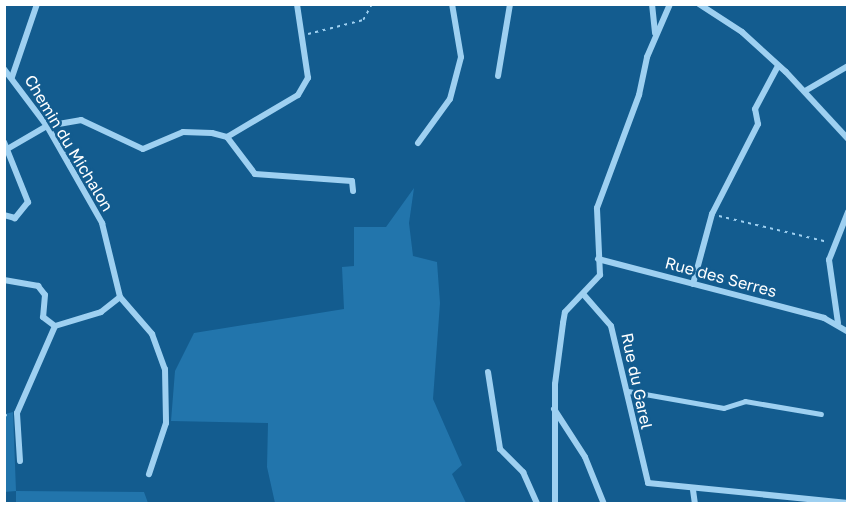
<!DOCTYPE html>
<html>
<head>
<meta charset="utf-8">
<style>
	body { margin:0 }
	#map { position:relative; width:852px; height:508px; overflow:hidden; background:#135c8f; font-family:"Golos Text",sans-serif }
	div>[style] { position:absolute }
	.green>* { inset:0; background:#2275ac }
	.path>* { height:1.5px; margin-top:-0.75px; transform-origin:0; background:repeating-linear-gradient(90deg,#9ed0f1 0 3px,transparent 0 7.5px) }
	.service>* { height:4.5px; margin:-2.25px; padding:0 2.25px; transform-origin:2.25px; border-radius:2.25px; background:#9ed0f1 }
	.minor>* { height:6px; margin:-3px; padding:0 3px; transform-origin:3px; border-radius:3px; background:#9ed0f1 }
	span { translate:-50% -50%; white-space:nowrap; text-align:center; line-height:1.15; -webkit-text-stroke:5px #135c8f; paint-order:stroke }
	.street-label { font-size:16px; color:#fff }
	.frame { position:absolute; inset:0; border:6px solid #fff; pointer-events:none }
</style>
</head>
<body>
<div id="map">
	<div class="green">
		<div style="clip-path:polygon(414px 188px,409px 223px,413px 256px,437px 262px,440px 303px,433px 399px,462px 465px,452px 474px,466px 503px,275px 503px,267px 467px,268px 423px,171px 421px,175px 371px,194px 333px,344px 309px,342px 267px,354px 266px,354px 227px,386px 227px)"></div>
		<div style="clip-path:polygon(13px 412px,16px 491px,144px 492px,148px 503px,16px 503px,16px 491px,4px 492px,5px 414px)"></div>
	</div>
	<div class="path">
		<div style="left:308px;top:34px;width:57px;rotate:-14.3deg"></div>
		<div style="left:363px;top:20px;width:18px;rotate:-61deg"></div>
		<div style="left:719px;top:216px;width:112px;rotate:13.4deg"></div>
		<div style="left:4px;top:416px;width:6px;rotate:-18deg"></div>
	</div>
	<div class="service">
		<div style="left:628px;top:391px;width:97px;rotate:10deg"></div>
		<div style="left:724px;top:408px;width:22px;rotate:-18deg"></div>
		<div style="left:745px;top:401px;width:77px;rotate:9.7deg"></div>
	</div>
	<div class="minor">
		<div style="left:652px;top:4px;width:29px;rotate:84deg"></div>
		<div style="left:699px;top:4px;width:51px;rotate:33.1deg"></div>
		<div style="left:742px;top:32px;width:59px;rotate:42.3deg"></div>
		<div style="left:786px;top:72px;width:91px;rotate:47.2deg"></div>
		<div style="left:4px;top:69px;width:71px;rotate:53deg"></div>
		<div style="left:47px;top:126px;width:112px;rotate:60.4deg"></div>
		<div style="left:102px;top:223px;width:76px;rotate:76.3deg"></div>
		<div style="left:498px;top:76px;width:73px;rotate:-80.5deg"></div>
		<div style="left:12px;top:77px;width:77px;rotate:-71.1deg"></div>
		<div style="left:805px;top:91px;width:50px;rotate:-30.2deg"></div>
		<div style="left:227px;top:137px;width:82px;rotate:-30.6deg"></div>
		<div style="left:298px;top:95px;width:20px;rotate:-60deg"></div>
		<div style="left:308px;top:78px;width:75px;rotate:-98.5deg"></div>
		<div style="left:4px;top:142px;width:65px;rotate:68.2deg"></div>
		<div style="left:28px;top:202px;width:21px;rotate:129deg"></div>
		<div style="left:15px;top:218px;width:11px;rotate:-165deg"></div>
		<div style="left:418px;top:143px;width:54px;rotate:-54deg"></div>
		<div style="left:450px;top:99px;width:43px;rotate:-75.3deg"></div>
		<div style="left:461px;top:57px;width:54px;rotate:-99.6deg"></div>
		<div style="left:9px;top:148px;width:44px;rotate:-30.1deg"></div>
		<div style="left:47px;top:126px;width:35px;rotate:-10deg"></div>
		<div style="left:81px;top:120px;width:68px;rotate:25.1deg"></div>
		<div style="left:143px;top:149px;width:43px;rotate:-23deg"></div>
		<div style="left:183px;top:132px;width:29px;rotate:2deg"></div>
		<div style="left:212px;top:133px;width:16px;rotate:15deg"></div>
		<div style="left:227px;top:137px;width:46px;rotate:52.9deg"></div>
		<div style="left:255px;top:174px;width:97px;rotate:4.1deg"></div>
		<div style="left:352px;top:181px;width:10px;rotate:84deg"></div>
		<div style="left:598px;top:259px;width:234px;rotate:14.6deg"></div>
		<div style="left:824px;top:318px;width:28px;rotate:30deg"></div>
		<div style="left:4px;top:280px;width:35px;rotate:10deg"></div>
		<div style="left:38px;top:286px;width:11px;rotate:52deg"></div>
		<div style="left:45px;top:295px;width:22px;rotate:95deg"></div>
		<div style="left:43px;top:317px;width:15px;rotate:37deg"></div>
		<div style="left:693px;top:284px;width:73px;rotate:-74.8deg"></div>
		<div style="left:712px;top:214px;width:101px;rotate:-62.9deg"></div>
		<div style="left:758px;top:124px;width:15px;rotate:-101deg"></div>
		<div style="left:755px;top:109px;width:49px;rotate:-61.9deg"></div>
		<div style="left:584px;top:295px;width:41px;rotate:48.9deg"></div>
		<div style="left:611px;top:326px;width:161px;rotate:76.7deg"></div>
		<div style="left:648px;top:483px;width:201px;rotate:5.7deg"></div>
		<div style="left:120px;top:297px;width:49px;rotate:49.1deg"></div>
		<div style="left:152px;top:334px;width:37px;rotate:70deg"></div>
		<div style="left:165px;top:369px;width:54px;rotate:88.9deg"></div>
		<div style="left:166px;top:423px;width:54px;rotate:108.4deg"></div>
		<div style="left:838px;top:323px;width:64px;rotate:-98.1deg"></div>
		<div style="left:829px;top:260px;width:52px;rotate:-68.4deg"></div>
		<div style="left:488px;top:372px;width:78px;rotate:81.1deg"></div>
		<div style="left:500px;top:449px;width:33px;rotate:45deg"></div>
		<div style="left:523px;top:472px;width:35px;rotate:66deg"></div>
		<div style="left:554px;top:409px;width:57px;rotate:57.1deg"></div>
		<div style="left:585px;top:457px;width:51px;rotate:68deg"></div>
		<div style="left:20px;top:461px;width:48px;rotate:-93.6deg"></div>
		<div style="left:17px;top:413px;width:95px;rotate:-66.4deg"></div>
		<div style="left:55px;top:326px;width:48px;rotate:-16.9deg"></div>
		<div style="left:101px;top:312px;width:24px;rotate:-38deg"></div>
		<div style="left:693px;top:490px;width:14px;rotate:82deg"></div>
		<div style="left:555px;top:504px;width:120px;rotate:-90deg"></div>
		<div style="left:555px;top:384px;width:62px;rotate:-82.5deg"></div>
		<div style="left:563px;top:323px;width:11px;rotate:-80deg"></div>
		<div style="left:565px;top:312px;width:51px;rotate:-46.6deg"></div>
		<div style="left:600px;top:275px;width:67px;rotate:-92.6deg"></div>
		<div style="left:597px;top:208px;width:121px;rotate:-69.6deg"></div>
		<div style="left:639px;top:95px;width:39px;rotate:-78deg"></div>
		<div style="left:647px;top:57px;width:58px;rotate:-66.5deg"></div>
	</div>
	<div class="street-label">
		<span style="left:69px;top:143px;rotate:59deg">Chemin du Michalon</span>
		<span style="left:721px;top:277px;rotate:15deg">Rue des Serres</span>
		<span style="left:637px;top:381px;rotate:78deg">Rue du Garel</span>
	</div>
	<div class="frame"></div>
</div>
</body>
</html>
